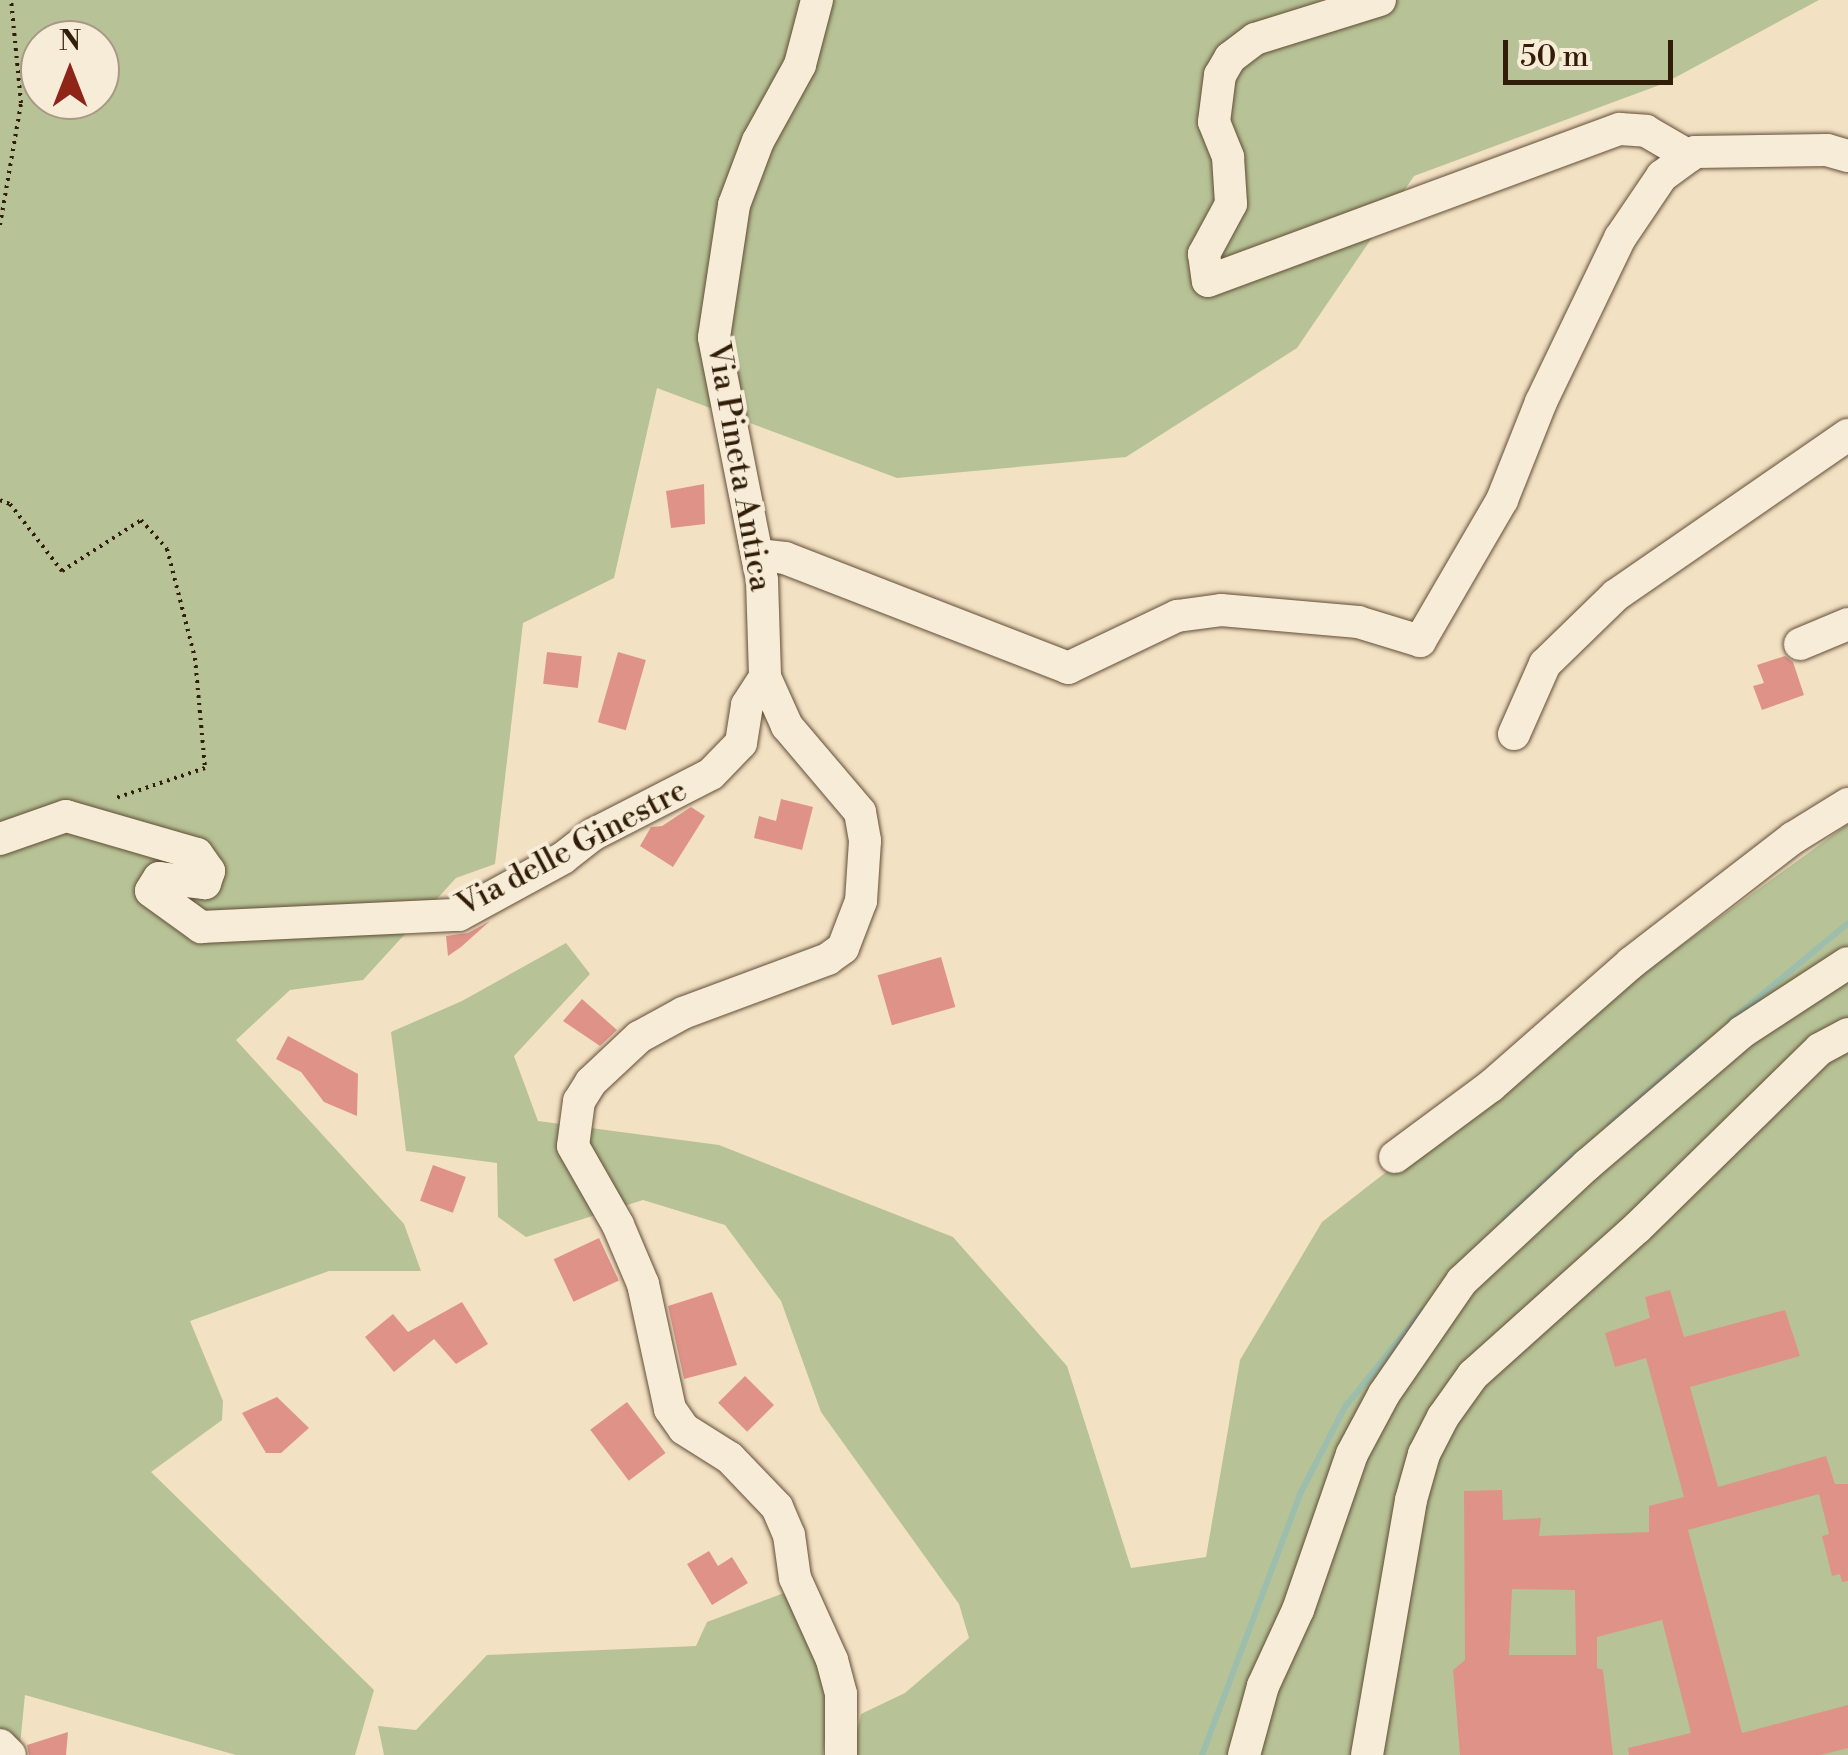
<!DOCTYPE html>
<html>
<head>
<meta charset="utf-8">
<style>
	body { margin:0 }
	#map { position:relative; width:1848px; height:1755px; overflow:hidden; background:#f3e1c3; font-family:"Libre Bodoni",serif }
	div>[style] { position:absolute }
	.green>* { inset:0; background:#b7c396 }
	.stream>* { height:6px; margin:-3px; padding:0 3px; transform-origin:3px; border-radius:3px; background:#9dbead }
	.building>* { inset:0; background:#df9388; transform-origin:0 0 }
	.path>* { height:4px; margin-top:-2px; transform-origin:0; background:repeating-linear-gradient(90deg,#311d08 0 2.5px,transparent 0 7.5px) }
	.roads { filter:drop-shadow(0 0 2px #624e37) drop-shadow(0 0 2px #624e37) }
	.minor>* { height:32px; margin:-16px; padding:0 16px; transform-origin:16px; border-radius:16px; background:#f7ecd8 }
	span { translate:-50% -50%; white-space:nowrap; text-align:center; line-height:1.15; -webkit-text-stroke:8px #f7ecd8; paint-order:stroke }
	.street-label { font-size:32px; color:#311d08 }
	.north { position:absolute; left:20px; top:20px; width:100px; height:100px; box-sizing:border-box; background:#f7ecd8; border:2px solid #a89985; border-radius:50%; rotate:0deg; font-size:28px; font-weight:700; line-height:40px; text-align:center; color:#311d08 }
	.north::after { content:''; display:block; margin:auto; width:35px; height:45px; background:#8f2418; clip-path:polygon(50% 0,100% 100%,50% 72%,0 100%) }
	.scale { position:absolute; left:1503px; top:40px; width:170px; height:45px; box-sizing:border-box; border:5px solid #311d08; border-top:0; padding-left:12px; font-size:30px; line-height:35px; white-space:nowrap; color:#311d08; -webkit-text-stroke:8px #f7ecd8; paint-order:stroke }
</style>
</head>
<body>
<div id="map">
	<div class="green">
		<div style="clip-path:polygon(evenodd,0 0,1819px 0,1665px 83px,1414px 176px,1297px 348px,1126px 457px,897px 478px,657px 388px,614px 578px,523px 623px,495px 864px,456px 878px,363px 980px,290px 990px,236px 1040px,404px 1224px,421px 1271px,329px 1271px,190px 1321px,223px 1401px,222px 1420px,151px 1472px,374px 1690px,355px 1755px,236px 1755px,25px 1695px,19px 1755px,0 1755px,0 0,40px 40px,100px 40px,100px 100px,40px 100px,40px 40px)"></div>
		<div style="clip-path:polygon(1848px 824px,1848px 1755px,852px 1755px,861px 1714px,905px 1693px,969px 1638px,959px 1604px,821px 1412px,781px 1301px,725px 1225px,643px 1200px,526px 1237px,498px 1217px,497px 1163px,406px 1151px,391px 1032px,462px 1001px,566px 943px,590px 974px,514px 1056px,538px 1121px,719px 1145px,953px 1237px,1067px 1366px,1131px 1568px,1206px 1557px,1240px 1360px,1322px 1222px,1617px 992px)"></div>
		<div style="clip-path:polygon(784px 1593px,820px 1655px,829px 1700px,823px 1755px,384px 1755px,378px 1726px,416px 1730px,487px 1655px,696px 1646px,707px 1622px)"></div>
	</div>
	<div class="stream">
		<div style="left:1730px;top:1021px;width:153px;rotate:-39.7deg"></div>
		<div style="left:1609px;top:1125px;width:123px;rotate:-40.7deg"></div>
		<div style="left:1505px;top:1219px;width:97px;rotate:-42.9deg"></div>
		<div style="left:1202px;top:1755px;width:279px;rotate:-69.4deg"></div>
		<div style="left:1300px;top:1494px;width:98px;rotate:-62.7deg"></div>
		<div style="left:1345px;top:1407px;width:124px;rotate:-51.2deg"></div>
	</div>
	<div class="building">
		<div style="clip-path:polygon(704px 484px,705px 524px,671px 528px,666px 491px)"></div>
		<div style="left:547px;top:652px;width:35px;height:32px;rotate:7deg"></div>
		<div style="left:618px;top:652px;width:29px;height:73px;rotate:16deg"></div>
		<div style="clip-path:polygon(1785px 656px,1793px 662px,1804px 695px,1762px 710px,1753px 686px,1764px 683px,1757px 665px)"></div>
		<div style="clip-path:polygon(781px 799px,813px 807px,802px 850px,754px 838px,759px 816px,776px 821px)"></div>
		<div style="clip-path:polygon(691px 807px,705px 816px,673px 867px,640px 846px,651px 827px,662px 826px)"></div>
		<div style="clip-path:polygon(490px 921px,461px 947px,448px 956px,446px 936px,468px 933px)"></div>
		<div style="left:941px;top:957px;width:52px;height:66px;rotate:74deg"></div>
		<div style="clip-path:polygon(582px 999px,617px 1030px,600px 1046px,563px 1021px)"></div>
		<div style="clip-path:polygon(288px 1036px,358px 1074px,357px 1116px,324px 1102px,301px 1072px,276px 1059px)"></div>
		<div style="left:433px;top:1165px;width:35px;height:38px;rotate:20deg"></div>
		<div style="left:599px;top:1238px;width:47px;height:50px;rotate:65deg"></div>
		<div style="clip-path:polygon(evenodd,1670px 1290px,1684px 1337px,1785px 1310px,1800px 1356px,1690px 1387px,1718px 1487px,1826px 1456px,1835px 1484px,1848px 1484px,1848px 1581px,1842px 1582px,1840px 1574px,1832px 1576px,1822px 1536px,1829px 1534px,1819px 1494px,1688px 1530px,1742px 1733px,1848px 1705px,1848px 1748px,1821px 1755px,1629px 1755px,1628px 1748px,1691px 1733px,1662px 1620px,1597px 1637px,1597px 1668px,1603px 1670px,1613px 1755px,1460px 1755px,1453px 1670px,1465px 1660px,1464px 1491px,1502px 1490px,1503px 1520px,1541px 1518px,1539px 1536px,1649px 1532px,1649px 1506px,1684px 1497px,1646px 1358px,1615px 1367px,1605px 1333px,1650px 1318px,1645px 1297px,1670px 1290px,1512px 1589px,1575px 1590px,1576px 1655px,1509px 1655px,1512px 1589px)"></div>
		<div style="clip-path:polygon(712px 1292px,737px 1365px,684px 1379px,668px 1306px)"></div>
		<div style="clip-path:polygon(462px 1302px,488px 1344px,456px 1364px,434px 1339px,394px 1372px,365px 1337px,393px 1314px,408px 1332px)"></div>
		<div style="left:745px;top:1376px;width:41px;height:38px;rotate:45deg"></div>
		<div style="clip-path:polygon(277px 1397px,309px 1428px,281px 1453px,266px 1453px,242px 1413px)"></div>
		<div style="left:627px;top:1402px;width:64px;height:46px;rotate:53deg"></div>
		<div style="clip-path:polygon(709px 1551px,718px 1566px,732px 1557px,748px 1583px,712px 1605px,687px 1564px)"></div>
		<div style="clip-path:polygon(68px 1732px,66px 1755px,29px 1755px,27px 1745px)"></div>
	</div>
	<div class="path">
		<div style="left:0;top:225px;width:124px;rotate:-80.2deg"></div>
		<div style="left:21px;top:103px;width:103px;rotate:-95.5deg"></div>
		<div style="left:0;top:500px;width:11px;rotate:22deg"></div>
		<div style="left:10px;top:504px;width:85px;rotate:52.2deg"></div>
		<div style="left:62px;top:571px;width:94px;rotate:-32.8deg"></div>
		<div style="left:141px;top:520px;width:39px;rotate:48deg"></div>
		<div style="left:167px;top:549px;width:113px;rotate:75.6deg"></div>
		<div style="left:195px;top:658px;width:110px;rotate:84.8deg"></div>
		<div style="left:205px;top:768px;width:97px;rotate:161.4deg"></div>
	</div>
	<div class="roads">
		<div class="minor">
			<div style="left:817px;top:0;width:67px;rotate:104.7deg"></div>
			<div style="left:800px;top:65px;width:87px;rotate:118.9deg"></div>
			<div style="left:758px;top:141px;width:68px;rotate:110.6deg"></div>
			<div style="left:734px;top:205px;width:134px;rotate:98.6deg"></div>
			<div style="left:714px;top:338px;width:247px;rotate:78.8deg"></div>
			<div style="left:762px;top:580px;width:97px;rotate:88.2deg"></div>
			<div style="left:765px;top:677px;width:54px;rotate:65.8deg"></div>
			<div style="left:787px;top:726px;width:113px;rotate:49.7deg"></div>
			<div style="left:860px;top:812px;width:29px;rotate:80deg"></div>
			<div style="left:865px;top:841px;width:60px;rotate:93.8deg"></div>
			<div style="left:861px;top:901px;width:50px;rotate:111deg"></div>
			<div style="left:843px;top:948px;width:19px;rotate:144deg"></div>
			<div style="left:828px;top:959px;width:155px;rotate:159.6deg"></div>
			<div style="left:683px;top:1013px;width:50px;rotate:151.4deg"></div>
			<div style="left:639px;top:1037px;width:66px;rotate:136.8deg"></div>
			<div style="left:591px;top:1082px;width:22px;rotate:122deg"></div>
			<div style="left:579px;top:1101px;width:45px;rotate:97.6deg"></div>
			<div style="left:573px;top:1146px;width:91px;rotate:60.3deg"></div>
			<div style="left:618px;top:1225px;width:64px;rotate:67deg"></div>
			<div style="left:643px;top:1284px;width:128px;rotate:77.8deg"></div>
			<div style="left:670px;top:1409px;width:24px;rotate:55deg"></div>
			<div style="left:684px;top:1429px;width:54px;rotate:32.2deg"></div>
			<div style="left:730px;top:1458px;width:68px;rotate:46.2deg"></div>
			<div style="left:777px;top:1507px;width:30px;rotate:67deg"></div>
			<div style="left:789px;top:1535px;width:43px;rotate:82.1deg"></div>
			<div style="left:795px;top:1578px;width:90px;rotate:65.7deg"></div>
			<div style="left:832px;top:1660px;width:35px;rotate:75deg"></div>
			<div style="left:841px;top:1694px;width:61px;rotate:90deg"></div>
			<div style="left:1380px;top:0;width:131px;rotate:162.7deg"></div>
			<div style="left:1255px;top:39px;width:31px;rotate:143deg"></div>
			<div style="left:1230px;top:58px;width:20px;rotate:120deg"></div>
			<div style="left:1220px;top:75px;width:47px;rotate:97.3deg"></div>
			<div style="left:1214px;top:122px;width:38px;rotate:68deg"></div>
			<div style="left:1228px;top:157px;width:47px;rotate:86.3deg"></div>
			<div style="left:1231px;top:204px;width:57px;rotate:118.4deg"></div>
			<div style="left:1204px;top:254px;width:27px;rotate:82deg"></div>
			<div style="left:1208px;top:281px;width:439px;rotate:-20.3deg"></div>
			<div style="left:1620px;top:129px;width:26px;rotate:4deg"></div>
			<div style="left:1646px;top:131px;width:50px;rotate:30.2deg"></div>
			<div style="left:758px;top:555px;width:27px;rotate:6deg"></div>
			<div style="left:785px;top:558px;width:304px;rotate:21.2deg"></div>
			<div style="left:1068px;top:668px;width:121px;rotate:-25.5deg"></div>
			<div style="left:1177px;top:616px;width:44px;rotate:-7.8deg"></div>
			<div style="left:1221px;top:610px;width:138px;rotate:5deg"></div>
			<div style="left:1358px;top:622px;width:65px;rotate:17deg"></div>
			<div style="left:1420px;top:641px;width:163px;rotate:-59.8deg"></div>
			<div style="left:1502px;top:500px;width:105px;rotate:-68.3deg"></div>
			<div style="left:1541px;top:402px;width:182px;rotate:-64.3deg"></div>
			<div style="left:1620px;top:238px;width:75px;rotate:-55.9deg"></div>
			<div style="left:1662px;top:176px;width:41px;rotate:-36deg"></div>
			<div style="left:1695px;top:152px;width:132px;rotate:-0.9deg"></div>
			<div style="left:1827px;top:150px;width:22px;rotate:16deg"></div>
			<div style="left:1800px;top:644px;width:52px;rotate:-22.6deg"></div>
			<div style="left:1514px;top:734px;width:77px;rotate:-66.1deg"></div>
			<div style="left:1545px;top:664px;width:99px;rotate:-44.2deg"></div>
			<div style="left:1616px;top:595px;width:282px;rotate:-34.6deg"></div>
			<div style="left:0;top:839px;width:70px;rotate:-19.2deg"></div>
			<div style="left:66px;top:816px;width:136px;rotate:16.2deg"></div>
			<div style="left:197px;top:854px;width:21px;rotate:55deg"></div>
			<div style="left:209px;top:871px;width:13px;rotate:108deg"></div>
			<div style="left:205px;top:883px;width:46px;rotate:-173.8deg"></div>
			<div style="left:159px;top:878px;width:15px;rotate:122deg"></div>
			<div style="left:151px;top:891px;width:62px;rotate:35.8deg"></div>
			<div style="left:201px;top:927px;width:258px;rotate:-2.7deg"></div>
			<div style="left:459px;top:915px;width:119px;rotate:-28.7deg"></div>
			<div style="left:563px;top:858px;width:39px;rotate:-38deg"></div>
			<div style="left:594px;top:834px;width:131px;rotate:-27.1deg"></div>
			<div style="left:711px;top:774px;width:43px;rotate:-45.9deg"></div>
			<div style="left:741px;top:743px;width:38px;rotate:-81deg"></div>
			<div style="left:747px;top:705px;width:33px;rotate:-57deg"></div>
			<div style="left:1395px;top:1157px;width:119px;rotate:-36.5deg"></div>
			<div style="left:1491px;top:1086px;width:186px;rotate:-41.3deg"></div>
			<div style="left:1631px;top:963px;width:205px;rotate:-37.7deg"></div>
			<div style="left:1793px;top:838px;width:65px;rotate:-31.7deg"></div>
			<div style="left:0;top:1745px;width:14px;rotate:45deg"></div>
			<div style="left:1244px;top:1755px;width:72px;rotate:-74.6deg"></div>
			<div style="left:1263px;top:1686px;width:84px;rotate:-65.3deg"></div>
			<div style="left:1298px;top:1610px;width:165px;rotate:-70.9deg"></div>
			<div style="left:1352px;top:1454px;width:68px;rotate:-61.9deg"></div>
			<div style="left:1384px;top:1394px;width:137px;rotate:-55.4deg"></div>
			<div style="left:1462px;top:1281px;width:171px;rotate:-42.9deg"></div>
			<div style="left:1587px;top:1165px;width:204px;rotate:-40.6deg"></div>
			<div style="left:1742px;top:1032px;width:126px;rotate:-33.1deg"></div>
			<div style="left:1367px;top:1755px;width:259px;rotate:-80.2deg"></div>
			<div style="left:1411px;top:1500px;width:48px;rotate:-74.2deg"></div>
			<div style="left:1424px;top:1454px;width:42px;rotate:-62.8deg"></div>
			<div style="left:1443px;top:1417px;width:52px;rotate:-54.5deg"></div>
			<div style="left:1473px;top:1375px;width:220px;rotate:-41.9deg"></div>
			<div style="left:1637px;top:1228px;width:256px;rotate:-44.4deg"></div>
			<div style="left:1820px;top:1049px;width:32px;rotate:-28deg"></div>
		</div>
	</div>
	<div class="street-label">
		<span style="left:739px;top:467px;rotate:80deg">Via Pineta Antica</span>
		<span style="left:572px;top:848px;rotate:-28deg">Via delle Ginestre</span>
	</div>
	<div class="north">N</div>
	<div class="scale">50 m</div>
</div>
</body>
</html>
